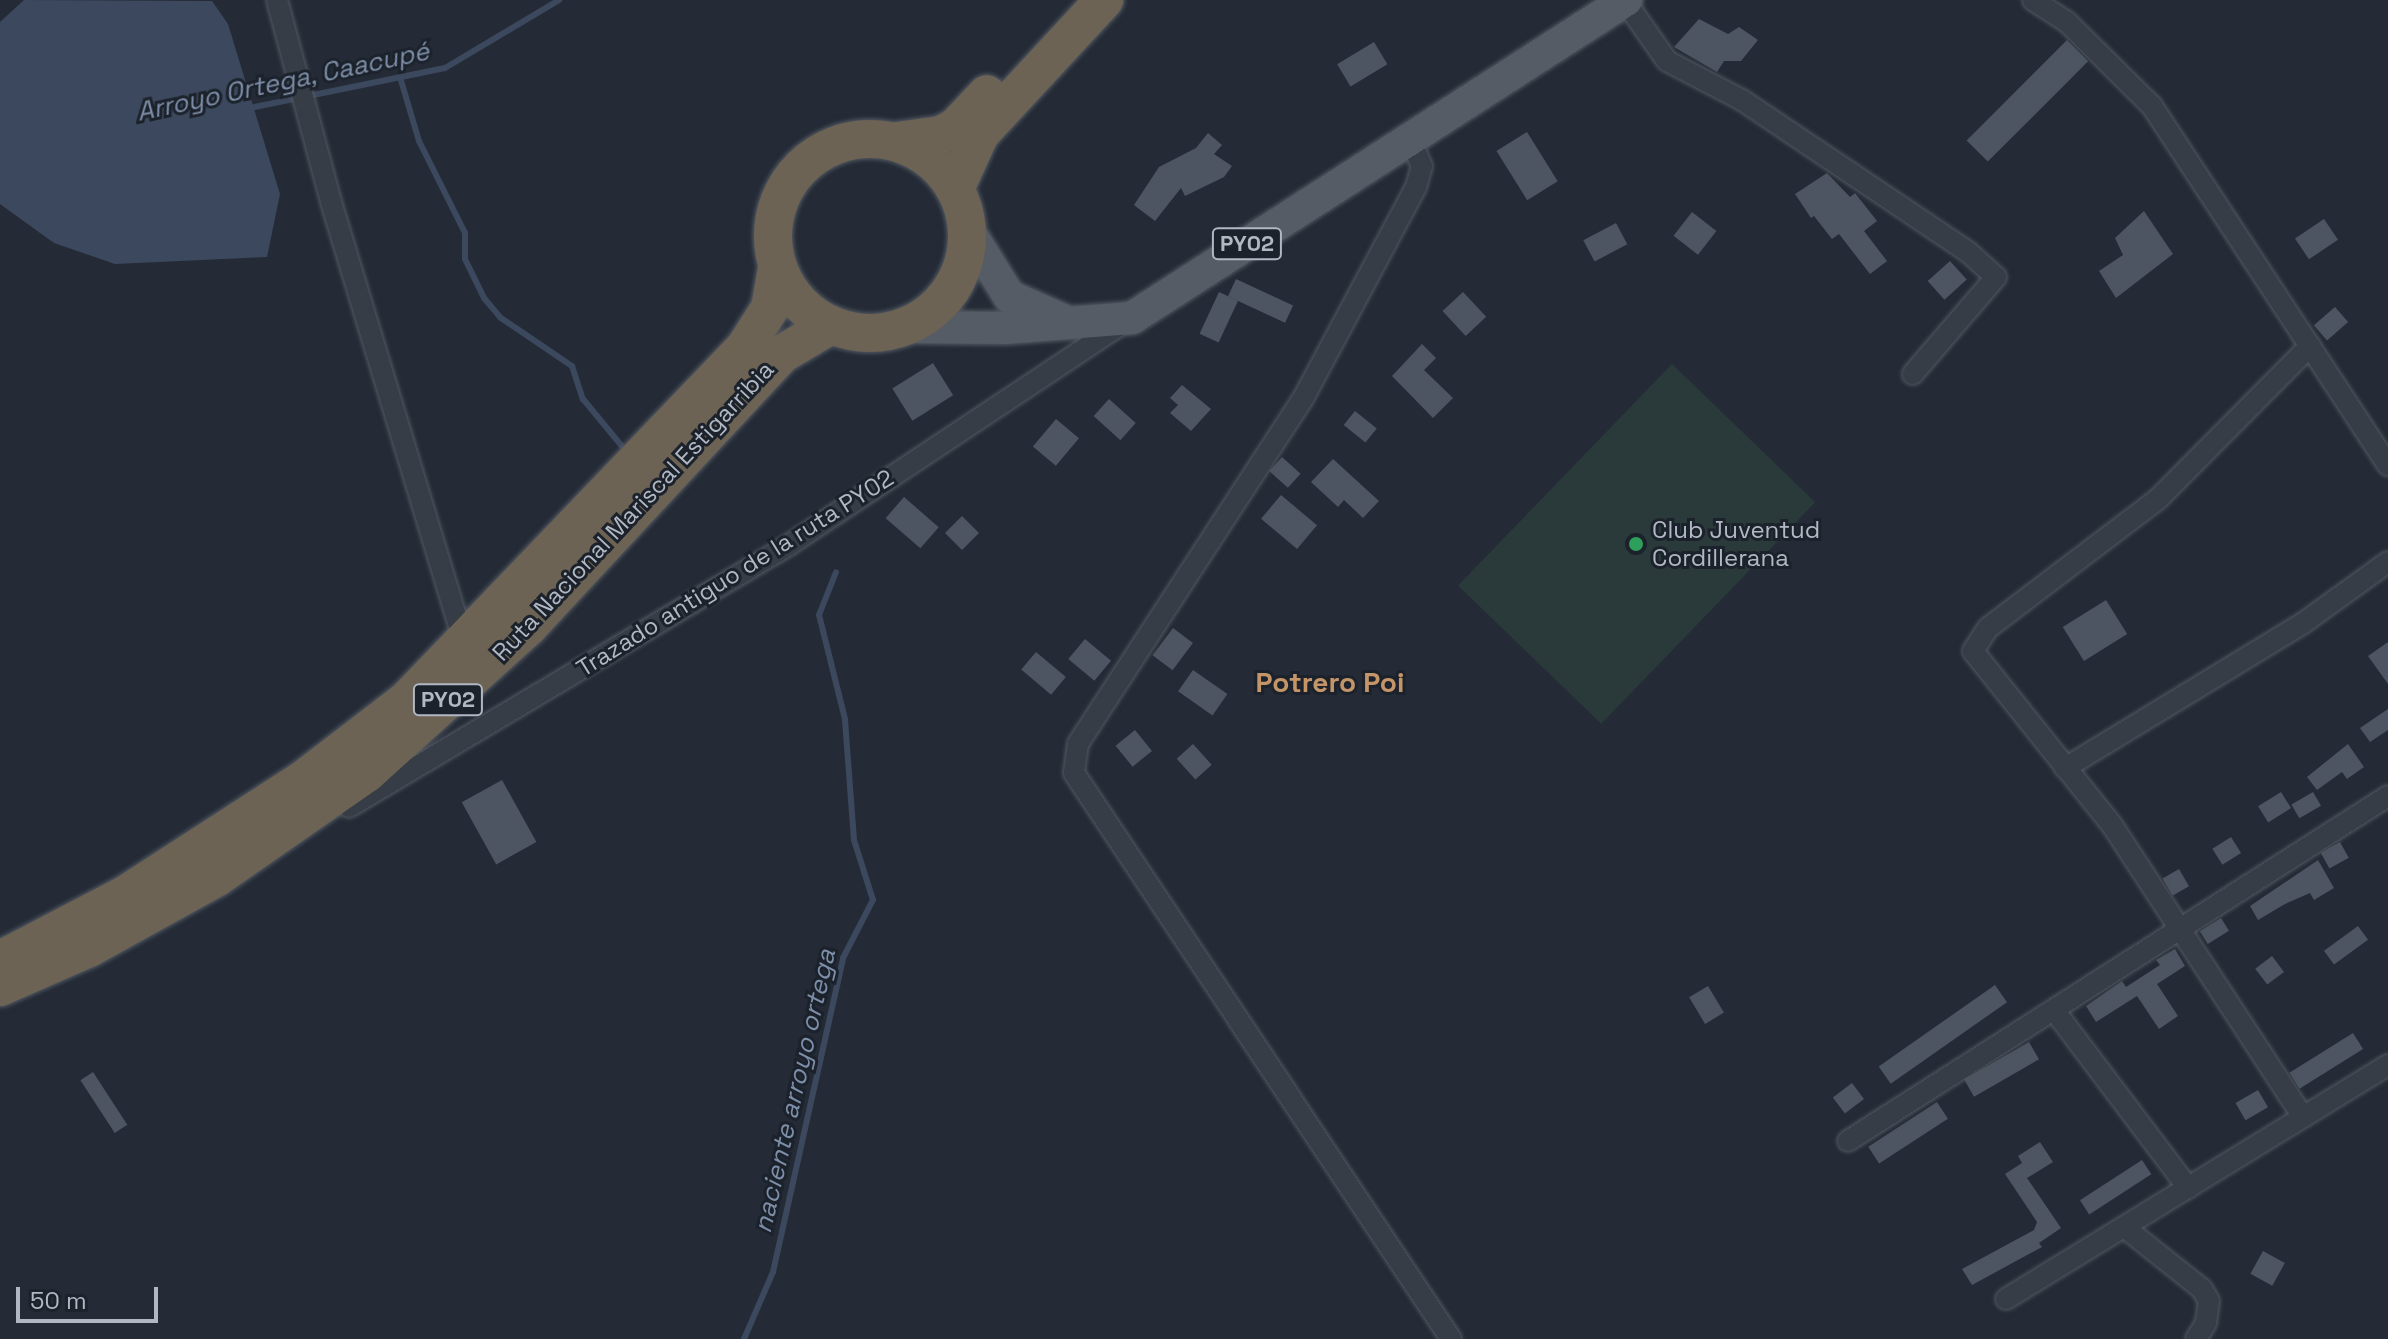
<!DOCTYPE html>
<html>
<head>
<meta charset="utf-8">
<style>
	body { margin:0 }
	#map { position:relative; width:2388px; height:1339px; overflow:hidden; background:#242b36; font-family:"Space Grotesk",sans-serif }
	div>[style] { position:absolute }
	.green>* { inset:0; background:#2a3a3b; transform-origin:0 0 }
	.water>* { inset:0; background:#3b485d }
	.stream>* { height:6px; margin:-3px; padding:0 3px; transform-origin:3px; border-radius:3px; background:#3b485d }
	.building>* { inset:0; background:#4c5561; transform-origin:0 0 }
	.roads { filter:drop-shadow(0 0 2px #525861) drop-shadow(0 0 2px #525861) }
	.street>* { height:20px; margin:-10px; padding:0 10px; transform-origin:10px; border-radius:10px; background:#373d47 }
	.primary>* { height:32px; margin:-16px; padding:0 16px; transform-origin:16px; border-radius:16px; background:#555c66 }
	.highway>* { height:38px; margin:-19px; padding:0 19px; transform-origin:19px; border-radius:19px; background:#6c6355 }
	.highway>.ring { margin:-19px; padding:0; box-sizing:content-box; background:none; border:38px solid #6c6355; border-radius:50% }
	.dots>* { width:22px; height:22px; translate:-50% -50%; box-sizing:border-box; border:4px solid #1c222b; border-radius:50% }
	span { translate:-50% -50%; white-space:nowrap; text-align:center; line-height:1.15; -webkit-text-stroke:6px #1c222b; paint-order:stroke }
	.shield-label span { padding:2px 6px; background:#1c222b; border:2px solid; border-radius:6px; -webkit-text-stroke-width:0 }
	.shield-label { font-size:22px; color:#b2b8c3; font-weight:700 }
	.street-label { font-size:24px; color:#b2b8c3 }
	.poi-label { font-size:24px; color:#b2b8c3 }
	.left { translate:0 -50%; text-align:left }
	.water-label { font-size:26px; color:#7d8ea8; font-style:italic }
	.quarter-label { font-size:28px; color:#c5956a; font-weight:700 }
	.scale { position:absolute; left:16px; top:1287px; width:142px; height:36px; box-sizing:border-box; border:4px solid #b2b8c3; border-top:0; padding-left:10px; font-size:24px; line-height:28px; white-space:nowrap; color:#b2b8c3; -webkit-text-stroke:6px #1c222b; paint-order:stroke }
</style>
</head>
<body>
<div id="map">
	<div class="green">
		<div style="left:1672px;top:364px;width:199px;height:308px;rotate:44deg"></div>
	</div>
	<div class="water">
		<div style="clip-path:polygon(24px 0,212px 1px,228px 24px,280px 194px,267px 257px,115px 264px,54px 243px,0 204px,0 22px)"></div>
	</div>
	<div class="stream">
		<div style="left:400px;top:77px;width:67px;rotate:73.5deg"></div>
		<div style="left:419px;top:141px;width:103px;rotate:63.4deg"></div>
		<div style="left:465px;top:233px;width:26px;rotate:90deg"></div>
		<div style="left:465px;top:259px;width:43px;rotate:64deg"></div>
		<div style="left:484px;top:298px;width:26px;rotate:50deg"></div>
		<div style="left:501px;top:318px;width:86px;rotate:34.1deg"></div>
		<div style="left:572px;top:366px;width:35px;rotate:72deg"></div>
		<div style="left:583px;top:399px;width:66px;rotate:50.5deg"></div>
		<div style="left:250px;top:108px;width:199px;rotate:-11.6deg"></div>
		<div style="left:445px;top:68px;width:133px;rotate:-30.8deg"></div>
		<div style="left:744px;top:1339px;width:73px;rotate:-66.6deg"></div>
		<div style="left:773px;top:1272px;width:322px;rotate:-77.4deg"></div>
		<div style="left:843px;top:958px;width:65px;rotate:-62.7deg"></div>
		<div style="left:873px;top:900px;width:63px;rotate:-107.6deg"></div>
		<div style="left:854px;top:840px;width:121px;rotate:-94.3deg"></div>
		<div style="left:845px;top:719px;width:107px;rotate:-104deg"></div>
		<div style="left:819px;top:615px;width:46px;rotate:-68.4deg"></div>
	</div>
	<div class="building">
		<div style="clip-path:polygon(1699px 19px,1728px 34px,1739px 27px,1758px 40px,1741px 61px,1724px 61px,1717px 72px,1674px 47px)"></div>
		<div style="left:2067px;top:40px;width:30px;height:142px;rotate:45deg"></div>
		<div style="left:1374px;top:42px;width:26px;height:43px;rotate:59deg"></div>
		<div style="left:1527px;top:132px;width:58px;height:36px;rotate:58deg"></div>
		<div style="clip-path:polygon(1208px 133px,1222px 145px,1214px 154px,1232px 166px,1224px 177px,1185px 196px,1181px 188px,1155px 221px,1134px 205px,1159px 167px,1196px 148px)"></div>
		<div style="clip-path:polygon(1827px 173px,1850px 197px,1855px 193px,1877px 221px,1864px 231px,1887px 261px,1870px 274px,1839px 234px,1832px 239px,1814px 216px,1811px 218px,1795px 194px)"></div>
		<div style="clip-path:polygon(2144px 211px,2173px 254px,2116px 298px,2099px 271px,2123px 255px,2115px 238px)"></div>
		<div style="left:1692px;top:212px;width:31px;height:30px;rotate:38deg"></div>
		<div style="left:2324px;top:219px;width:25px;height:35px;rotate:56deg"></div>
		<div style="left:1616px;top:223px;width:24px;height:37px;rotate:62deg"></div>
		<div style="left:1950px;top:261px;width:25px;height:30px;rotate:48deg"></div>
		<div style="left:1236px;top:279px;width:63px;height:19px;rotate:25deg"></div>
		<div style="left:1219px;top:292px;width:21px;height:46px;rotate:25deg"></div>
		<div style="left:1463px;top:292px;width:34px;height:28px;rotate:47deg"></div>
		<div style="left:2335px;top:307px;width:20px;height:28px;rotate:49deg"></div>
		<div style="clip-path:polygon(1422px 344px,1436px 358px,1424px 370px,1453px 398px,1433px 418px,1392px 376px)"></div>
		<div style="left:933px;top:363px;width:38px;height:48px;rotate:58deg"></div>
		<div style="clip-path:polygon(1182px 385px,1211px 409px,1191px 431px,1170px 413px,1178px 405px,1170px 398px)"></div>
		<div style="left:1109px;top:399px;width:36px;height:23px;rotate:42deg"></div>
		<div style="left:1355px;top:411px;width:28px;height:18px;rotate:39deg"></div>
		<div style="left:1056px;top:419px;width:30px;height:36px;rotate:40deg"></div>
		<div style="left:1282px;top:457px;width:25px;height:19px;rotate:42deg"></div>
		<div style="clip-path:polygon(1333px 459px,1379px 501px,1363px 518px,1344px 500px,1338px 507px,1311px 482px)"></div>
		<div style="left:1281px;top:495px;width:47px;height:31px;rotate:40deg"></div>
		<div style="left:904px;top:497px;width:46px;height:28px;rotate:41deg"></div>
		<div style="left:962px;top:516px;width:24px;height:24px;rotate:45deg"></div>
		<div style="left:2106px;top:600px;width:40px;height:51px;rotate:58deg"></div>
		<div style="left:1173px;top:628px;width:25px;height:34px;rotate:37deg"></div>
		<div style="left:1085px;top:639px;width:34px;height:26px;rotate:40deg"></div>
		<div style="clip-path:polygon(2388px 642px,2388px 684px,2368px 656px)"></div>
		<div style="left:1036px;top:652px;width:39px;height:23px;rotate:40deg"></div>
		<div style="left:1193px;top:670px;width:42px;height:26px;rotate:35deg"></div>
		<div style="clip-path:polygon(2388px 709px,2388px 730px,2370px 742px,2360px 728px)"></div>
		<div style="left:1135px;top:730px;width:27px;height:25px;rotate:51deg"></div>
		<div style="left:1193px;top:744px;width:28px;height:22px;rotate:48deg"></div>
		<div style="clip-path:polygon(2348px 744px,2364px 767px,2347px 779px,2342px 772px,2317px 790px,2307px 777px)"></div>
		<div style="left:502px;top:780px;width:71px;height:46px;rotate:61deg"></div>
		<div style="left:2281px;top:792px;width:19px;height:27px;rotate:58deg"></div>
		<div style="left:2313px;top:792px;width:16px;height:25px;rotate:60deg"></div>
		<div style="left:2231px;top:837px;width:19px;height:22px;rotate:58deg"></div>
		<div style="left:2340px;top:842px;width:18px;height:22px;rotate:61deg"></div>
		<div style="clip-path:polygon(2318px 860px,2334px 888px,2314px 900px,2310px 893px,2285px 904px,2258px 920px,2250px 906px)"></div>
		<div style="left:2179px;top:869px;width:20px;height:19px;rotate:60deg"></div>
		<div style="left:2221px;top:918px;width:15px;height:25px;rotate:58deg"></div>
		<div style="left:2358px;top:926px;width:17px;height:42px;rotate:54deg"></div>
		<div style="clip-path:polygon(2175px 949px,2185px 966px,2157px 984px,2178px 1016px,2159px 1029px,2137px 996px,2096px 1022px,2086px 1006px,2122px 981px,2126px 987px,2160px 965px,2156px 960px)"></div>
		<div style="left:2272px;top:956px;width:20px;height:21px;rotate:53deg"></div>
		<div style="left:1995px;top:985px;width:21px;height:142px;rotate:55deg"></div>
		<div style="left:1708px;top:986px;width:31px;height:22px;rotate:59deg"></div>
		<div style="left:2353px;top:1033px;width:19px;height:75px;rotate:58deg"></div>
		<div style="left:2029px;top:1042px;width:20px;height:75px;rotate:60deg"></div>
		<div style="left:93px;top:1072px;width:63px;height:15px;rotate:57deg"></div>
		<div style="left:1852px;top:1083px;width:20px;height:24px;rotate:53deg"></div>
		<div style="left:2258px;top:1090px;width:20px;height:26px;rotate:60deg"></div>
		<div style="left:1937px;top:1102px;width:20px;height:82px;rotate:57deg"></div>
		<div style="clip-path:polygon(2040px 1142px,2053px 1162px,2027px 1178px,2061px 1228px,2039px 1243px,2042px 1247px,1972px 1285px,1962px 1269px,2034px 1230px,2037px 1222px,2005px 1174px,2022px 1163px,2018px 1156px)"></div>
		<div style="left:2142px;top:1160px;width:17px;height:74px;rotate:57deg"></div>
		<div style="left:2263px;top:1251px;width:25px;height:26px;rotate:29deg"></div>
	</div>
	<div class="roads">
		<div class="street">
			<div style="left:277px;top:0;width:209px;rotate:75deg"></div>
			<div style="left:331px;top:202px;width:457px;rotate:73.2deg"></div>
			<div style="left:2033px;top:0;width:40px;rotate:32.9deg"></div>
			<div style="left:2067px;top:22px;width:120px;rotate:44.7deg"></div>
			<div style="left:2152px;top:106px;width:430px;rotate:56.7deg"></div>
			<div style="left:1625px;top:1px;width:73px;rotate:55deg"></div>
			<div style="left:1667px;top:61px;width:85px;rotate:27.5deg"></div>
			<div style="left:1742px;top:100px;width:271px;rotate:33.9deg"></div>
			<div style="left:1967px;top:251px;width:39px;rotate:42deg"></div>
			<div style="left:1996px;top:277px;width:128px;rotate:130.6deg"></div>
			<div style="left:1409px;top:136px;width:33px;rotate:67deg"></div>
			<div style="left:1422px;top:166px;width:22px;rotate:106deg"></div>
			<div style="left:1416px;top:187px;width:238px;rotate:118.1deg"></div>
			<div style="left:1304px;top:397px;width:414px;rotate:123.1deg"></div>
			<div style="left:1078px;top:744px;width:29px;rotate:98deg"></div>
			<div style="left:1074px;top:773px;width:680px;rotate:56.33deg"></div>
			<div style="left:2065px;top:768px;width:277px;rotate:-31.3deg"></div>
			<div style="left:2302px;top:624px;width:106px;rotate:-35.8deg"></div>
			<div style="left:349px;top:807px;width:512px;rotate:-30.77deg"></div>
			<div style="left:789px;top:545px;width:403px;rotate:-33.6deg"></div>
			<div style="left:2054px;top:1010px;width:223px;rotate:53deg"></div>
			<div style="left:2303px;top:1117px;width:350px;rotate:-123.2deg"></div>
			<div style="left:2111px;top:824px;width:221px;rotate:-128.6deg"></div>
			<div style="left:1973px;top:651px;width:27px;rotate:-57deg"></div>
			<div style="left:1988px;top:628px;width:213px;rotate:-37.2deg"></div>
			<div style="left:2158px;top:499px;width:216px;rotate:-45.2deg"></div>
			<div style="left:1848px;top:1141px;width:641px;rotate:-32.57deg"></div>
			<div style="left:2124px;top:1227px;width:100px;rotate:38.5deg"></div>
			<div style="left:2202px;top:1289px;width:14px;rotate:60deg"></div>
			<div style="left:2209px;top:1301px;width:22px;rotate:98deg"></div>
			<div style="left:2206px;top:1323px;width:19px;rotate:122deg"></div>
			<div style="left:2006px;top:1299px;width:448px;rotate:-31.5deg"></div>
		</div>
		<div class="primary">
			<div style="left:968px;top:230px;width:78px;rotate:58.2deg"></div>
			<div style="left:1009px;top:296px;width:61px;rotate:24.1deg"></div>
			<div style="left:909px;top:327px;width:95px;rotate:0.6deg"></div>
			<div style="left:1004px;top:328px;width:128px;rotate:-4.5deg"></div>
			<div style="left:1132px;top:318px;width:588px;rotate:-32.77deg"></div>
		</div>
		<div class="highway">
			<div class="ring" style="left:773px;top:139px;width:156px;height:156px"></div>
			<div style="left:897px;top:141px;width:44px;rotate:-7.8deg"></div>
			<div style="left:941px;top:135px;width:17px;rotate:-28deg"></div>
			<div style="left:956px;top:127px;width:45px;rotate:-46.8deg"></div>
			<div style="left:956px;top:187px;width:58px;rotate:-65.6deg"></div>
			<div style="left:980px;top:134px;width:183px;rotate:-47.2deg"></div>
			<div style="left:0;top:960px;width:141px;rotate:-27.5deg"></div>
			<div style="left:125px;top:895px;width:213px;rotate:-32.9deg"></div>
			<div style="left:304px;top:779px;width:130px;rotate:-37.5deg"></div>
			<div style="left:407px;top:700px;width:487px;rotate:-46.2deg"></div>
			<div style="left:744px;top:349px;width:49px;rotate:-57.6deg"></div>
			<div style="left:770px;top:308px;width:40px;rotate:-80deg"></div>
			<div style="left:0;top:987px;width:97px;rotate:-23.7deg"></div>
			<div style="left:89px;top:948px;width:145px;rotate:-28.9deg"></div>
			<div style="left:216px;top:878px;width:184px;rotate:-34.8deg"></div>
			<div style="left:367px;top:773px;width:219px;rotate:-42.2deg"></div>
			<div style="left:529px;top:626px;width:371px;rotate:-47.1deg"></div>
			<div style="left:782px;top:354px;width:55px;rotate:-30.8deg"></div>
		</div>
	</div>
	<div class="dots">
		<div style="left:1636px;top:544px;background:#2e9e5b"></div>
	</div>
	<div class="shield-label">
		<span style="left:1247px;top:244px">PY02</span>
		<span style="left:448px;top:700px">PY02</span>
	</div>
	<div class="street-label">
		<span style="left:633px;top:511px;rotate:-47deg">Ruta Nacional Mariscal Estigarribia</span>
		<span style="left:735px;top:573px;rotate:-32deg">Trazado antiguo de la ruta PY02</span>
	</div>
	<div class="poi-label">
		<span class="left" style="left:1652px;top:544px">Club Juventud<br>Cordillerana</span>
	</div>
	<div class="water-label">
		<span style="left:283px;top:82px;rotate:-12deg">Arroyo Ortega, Caacupé</span>
		<span style="left:795px;top:1091px;rotate:-77deg">naciente arroyo ortega</span>
	</div>
	<div class="quarter-label">
		<span style="left:1330px;top:682px">Potrero Poi</span>
	</div>
	<div class="scale">50 m</div>
</div>
</body>
</html>
